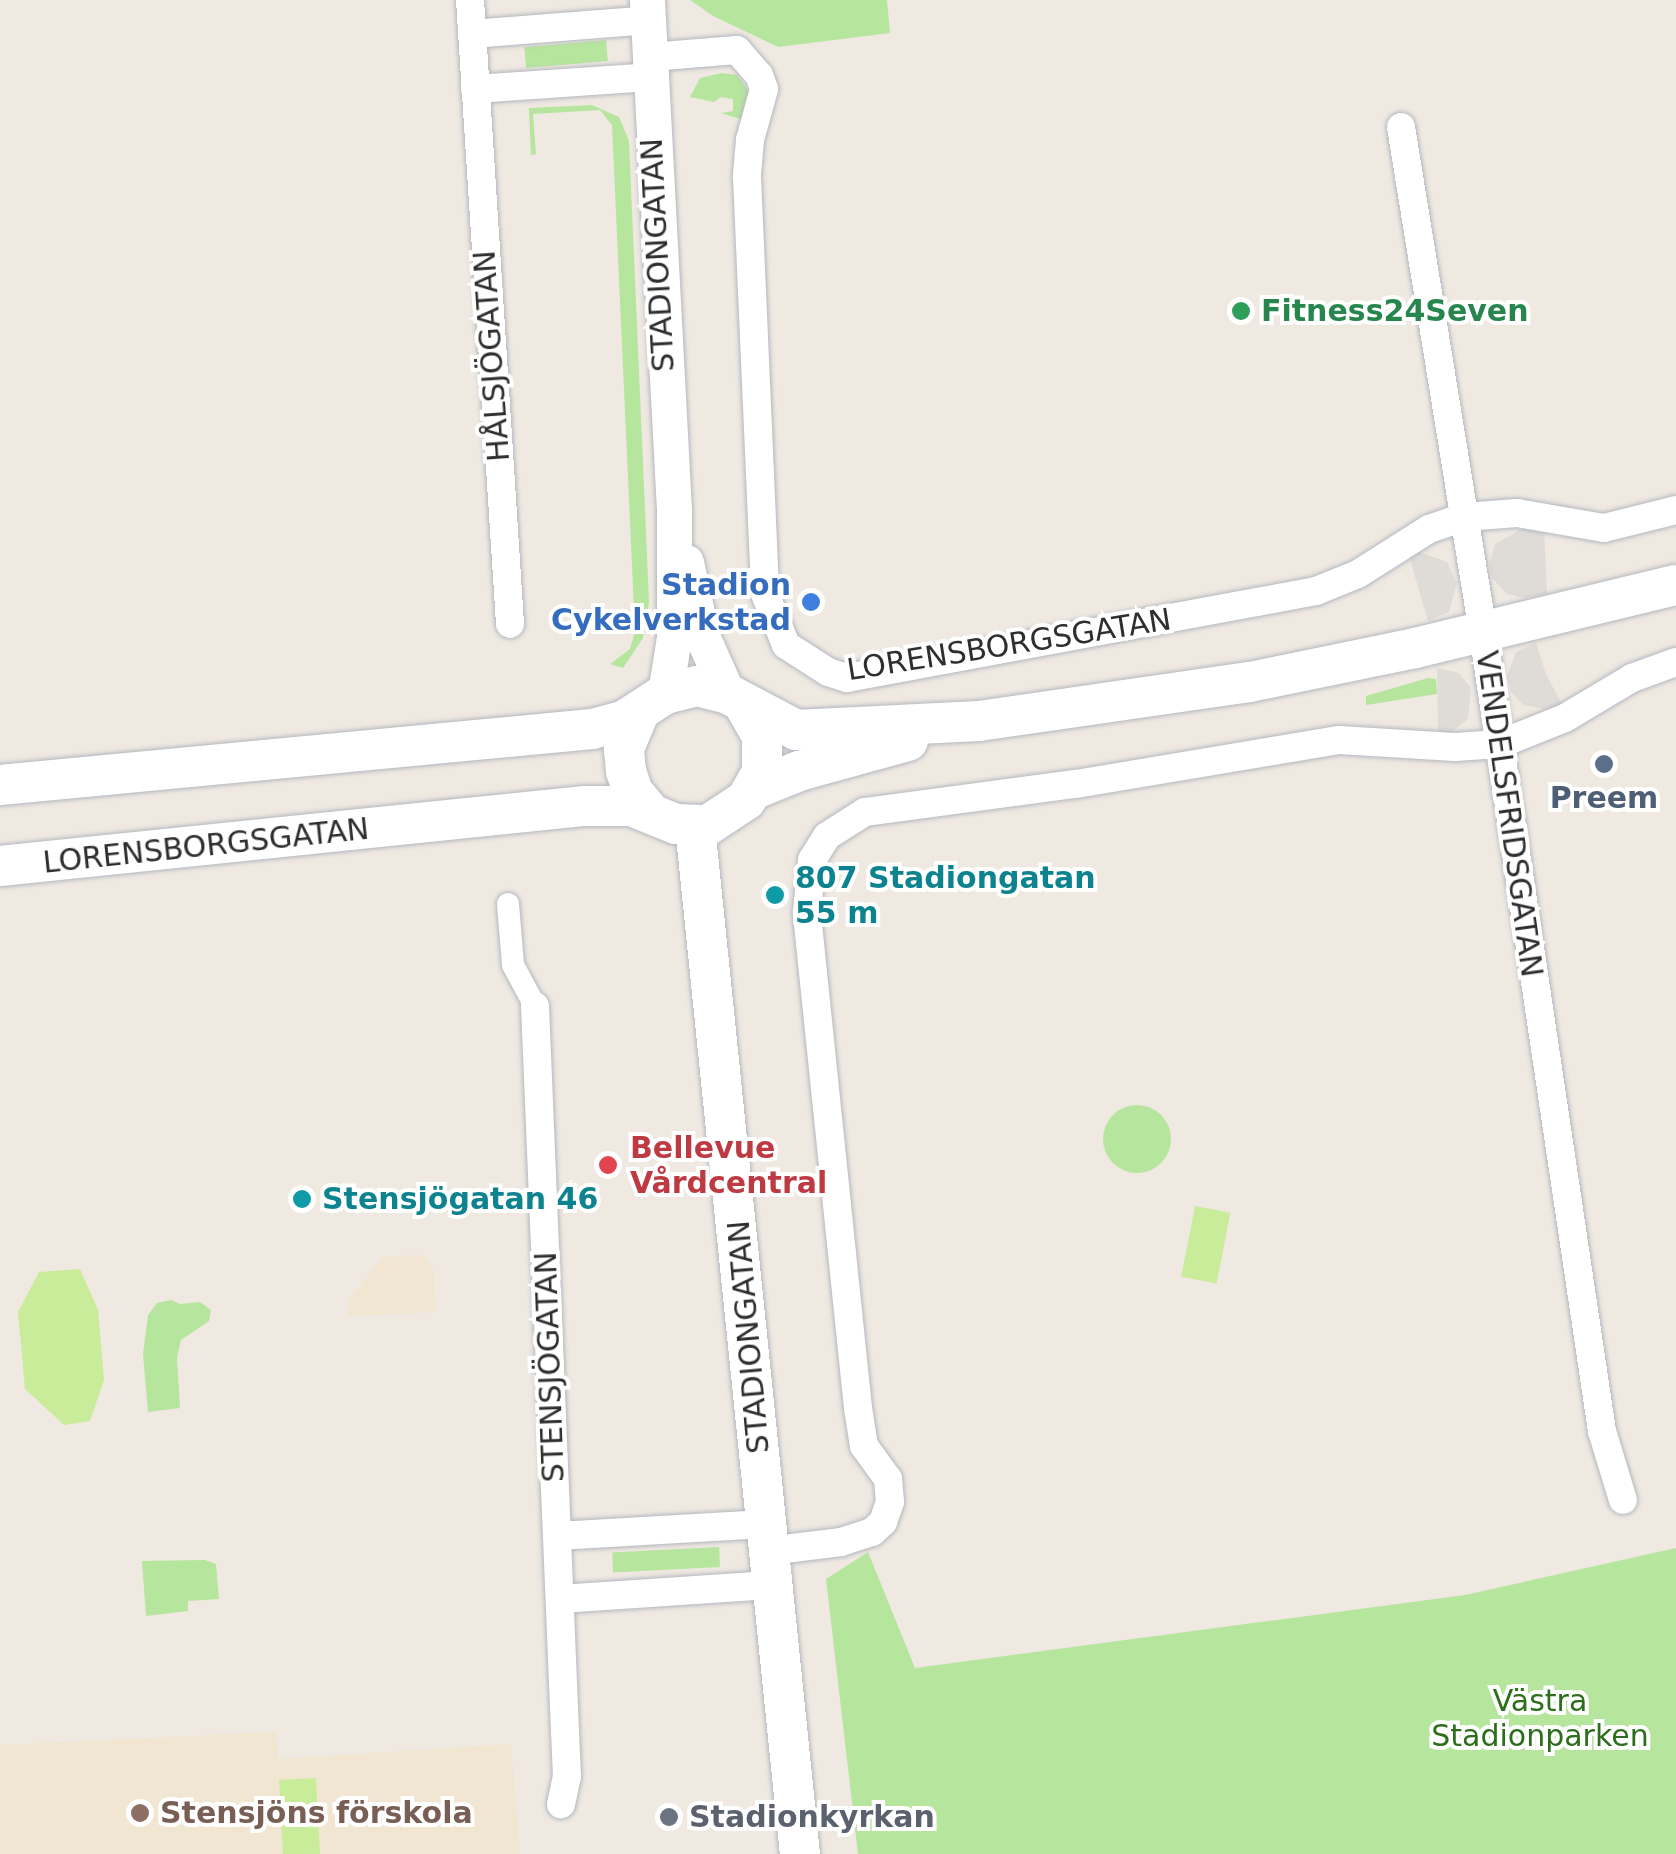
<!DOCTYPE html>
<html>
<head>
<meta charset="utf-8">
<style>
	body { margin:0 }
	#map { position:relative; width:1676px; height:1854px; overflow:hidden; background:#efe9e1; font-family:"DejaVu Sans",sans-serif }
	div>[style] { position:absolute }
	.education>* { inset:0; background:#f0e6d1 }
	.green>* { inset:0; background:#b6e59e; transform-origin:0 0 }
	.round { border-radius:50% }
	.pitch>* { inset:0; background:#c9ec9a; transform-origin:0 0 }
	.plaza>* { inset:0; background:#dfdcd8 }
	.roads { filter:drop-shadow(0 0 2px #b4b7c1) drop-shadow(0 0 2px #b4b7c1) }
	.pedestrian>* { height:22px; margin:-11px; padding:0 11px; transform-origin:11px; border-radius:11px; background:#fff }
	.minor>* { height:28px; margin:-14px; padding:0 14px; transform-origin:14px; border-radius:14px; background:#fff }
	.tertiary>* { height:35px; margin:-17.5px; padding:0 17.5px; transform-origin:17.5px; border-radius:17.5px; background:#fff }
	.secondary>* { height:40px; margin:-20px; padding:0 20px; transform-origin:20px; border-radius:20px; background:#fff }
	.dots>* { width:28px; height:28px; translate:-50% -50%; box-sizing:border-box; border:5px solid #fff; border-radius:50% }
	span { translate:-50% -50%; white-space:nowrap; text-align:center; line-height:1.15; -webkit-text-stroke:8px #fff; paint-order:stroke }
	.street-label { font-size:30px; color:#2e2e2e }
	.leisure-label { font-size:30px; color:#27864d; font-weight:700 }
	.left { translate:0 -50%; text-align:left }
	.shop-label { font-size:30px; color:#366cbe; font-weight:700 }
	.right { translate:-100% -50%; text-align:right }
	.service-label { font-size:30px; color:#4e5e75; font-weight:700 }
	.culture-label { font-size:30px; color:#0d838f; font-weight:700 }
	.health-label { font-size:30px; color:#be3a42; font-weight:700 }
	.park-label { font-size:30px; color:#2c6e1b }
	.education-label { font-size:30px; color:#785e54; font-weight:700 }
	.worship-label { font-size:30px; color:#5b616d; font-weight:700 }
</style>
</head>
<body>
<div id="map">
	<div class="education">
		<div style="clip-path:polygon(424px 1255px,433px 1267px,436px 1312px,348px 1316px,348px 1301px,383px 1256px)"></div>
		<div style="clip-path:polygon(276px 1732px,278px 1759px,511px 1744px,520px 1854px,0 1854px,0 1745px)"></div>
	</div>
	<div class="green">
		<div style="clip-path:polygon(690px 0,887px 0,890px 33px,778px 47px,713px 16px)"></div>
		<div style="left:606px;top:40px;width:21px;height:82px;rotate:85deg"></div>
		<div style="clip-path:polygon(722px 73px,737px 75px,746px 87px,749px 95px,743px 120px,721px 113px,733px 111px,733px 99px,721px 97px,714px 102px,690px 97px,700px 78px)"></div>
		<div style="clip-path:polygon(592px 105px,619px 117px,629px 141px,649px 602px,643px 638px,623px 668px,610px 664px,630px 649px,635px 632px,612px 125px,600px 110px,533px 114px,536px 154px,531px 155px,529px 108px)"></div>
		<div style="clip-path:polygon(1428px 678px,1436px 679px,1437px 694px,1366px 705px,1366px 696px)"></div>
		<div class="round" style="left:1103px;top:1105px;width:68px;height:68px"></div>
		<div style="clip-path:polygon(171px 1300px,180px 1304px,200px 1302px,211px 1310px,209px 1321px,181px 1340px,177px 1358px,180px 1408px,148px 1412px,143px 1354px,148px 1315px,157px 1303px)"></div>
		<div style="left:719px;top:1547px;width:20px;height:107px;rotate:87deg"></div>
		<div style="clip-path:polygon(1676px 1548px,1676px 1854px,858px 1854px,826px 1579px,868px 1552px,915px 1668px,1465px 1595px)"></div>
		<div style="clip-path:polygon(205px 1560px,216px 1564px,219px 1599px,188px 1601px,188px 1611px,146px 1616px,142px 1561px)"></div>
	</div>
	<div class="pitch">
		<div style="left:1195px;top:1206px;width:36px;height:72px;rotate:11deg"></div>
		<div style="clip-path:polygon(80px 1269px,98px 1310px,104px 1380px,90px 1421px,64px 1425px,25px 1389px,18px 1312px,39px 1272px)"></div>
		<div style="left:316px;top:1778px;width:76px;height:37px;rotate:87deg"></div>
	</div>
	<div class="plaza">
		<div style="clip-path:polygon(1523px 528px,1544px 530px,1547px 594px,1524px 598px,1507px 594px,1492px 578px,1489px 565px,1495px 544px)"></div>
		<div style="clip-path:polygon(1419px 552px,1447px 562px,1457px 583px,1449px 612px,1428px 621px,1409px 556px)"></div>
		<div style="clip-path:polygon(1536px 643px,1546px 674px,1562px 704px,1551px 710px,1523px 705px,1511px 692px,1507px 676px,1516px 652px)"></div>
		<div style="clip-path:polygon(1437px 668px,1459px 673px,1471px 688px,1468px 719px,1450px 733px,1438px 734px)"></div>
	</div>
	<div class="roads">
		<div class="pedestrian">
			<div style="left:508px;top:904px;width:61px;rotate:85.3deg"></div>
			<div style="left:513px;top:965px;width:47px;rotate:61.8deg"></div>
		</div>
		<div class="minor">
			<div style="left:470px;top:0;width:625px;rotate:86.33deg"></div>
			<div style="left:472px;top:34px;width:177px;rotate:-4.5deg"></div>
			<div style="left:650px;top:57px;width:87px;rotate:-4.6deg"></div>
			<div style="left:737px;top:50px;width:33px;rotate:49deg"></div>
			<div style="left:759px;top:75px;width:15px;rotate:70deg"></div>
			<div style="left:764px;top:89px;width:53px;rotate:105.4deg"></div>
			<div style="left:750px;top:140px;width:37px;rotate:95deg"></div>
			<div style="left:747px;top:177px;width:417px;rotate:87.5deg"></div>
			<div style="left:765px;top:594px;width:55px;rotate:67.6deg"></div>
			<div style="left:786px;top:645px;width:50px;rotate:32.7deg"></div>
			<div style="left:828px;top:672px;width:20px;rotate:18deg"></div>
			<div style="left:847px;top:678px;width:477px;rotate:-10.5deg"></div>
			<div style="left:1316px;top:591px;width:45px;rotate:-22deg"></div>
			<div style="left:1358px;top:574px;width:84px;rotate:-32.4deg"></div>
			<div style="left:1429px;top:529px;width:37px;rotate:-19deg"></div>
			<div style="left:1464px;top:517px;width:53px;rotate:-4.3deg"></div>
			<div style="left:1517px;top:513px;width:88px;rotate:9.8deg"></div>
			<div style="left:1604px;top:528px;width:74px;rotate:-14deg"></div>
			<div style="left:475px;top:89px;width:175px;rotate:-3.9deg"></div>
			<div style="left:1401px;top:127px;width:512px;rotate:80.78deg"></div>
			<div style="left:1483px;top:632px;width:808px;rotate:81.53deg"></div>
			<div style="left:1602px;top:1431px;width:72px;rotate:73.1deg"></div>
			<div style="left:535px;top:1006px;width:726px;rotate:87.63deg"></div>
			<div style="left:565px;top:1731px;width:45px;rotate:87.5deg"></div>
			<div style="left:567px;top:1776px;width:29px;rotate:102deg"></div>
			<div style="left:557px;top:1536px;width:208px;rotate:-3.3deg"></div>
			<div style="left:768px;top:1551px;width:74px;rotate:-7deg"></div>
			<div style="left:841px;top:1542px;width:33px;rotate:-18deg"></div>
			<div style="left:872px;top:1532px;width:15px;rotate:-42deg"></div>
			<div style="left:883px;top:1522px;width:21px;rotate:-71deg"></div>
			<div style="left:890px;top:1502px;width:23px;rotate:-95deg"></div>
			<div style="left:888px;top:1479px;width:41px;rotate:-126deg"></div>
			<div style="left:864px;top:1446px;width:38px;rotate:-99deg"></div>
			<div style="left:858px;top:1408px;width:499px;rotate:-95.9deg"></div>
			<div style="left:807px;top:912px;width:52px;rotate:-84.5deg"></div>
			<div style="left:812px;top:860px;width:28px;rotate:-58deg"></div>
			<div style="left:827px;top:836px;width:45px;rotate:-32.3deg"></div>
			<div style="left:865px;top:812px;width:213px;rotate:-7.6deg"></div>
			<div style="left:1076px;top:784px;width:267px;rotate:-9.5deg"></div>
			<div style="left:1339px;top:740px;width:116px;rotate:3.5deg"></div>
			<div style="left:1455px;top:747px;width:45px;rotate:-3.8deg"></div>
			<div style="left:1500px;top:744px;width:70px;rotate:-21.8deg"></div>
			<div style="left:1565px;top:718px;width:78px;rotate:-30.8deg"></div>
			<div style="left:1632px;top:678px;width:47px;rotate:-20deg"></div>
			<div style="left:560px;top:1599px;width:211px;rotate:-3.8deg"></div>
		</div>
		<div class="tertiary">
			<div style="left:647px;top:0;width:511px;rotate:86.97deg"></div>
			<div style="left:674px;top:510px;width:127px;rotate:90deg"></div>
			<div style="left:674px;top:637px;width:58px;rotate:99deg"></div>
			<div style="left:686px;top:562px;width:76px;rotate:77.8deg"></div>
			<div style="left:702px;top:636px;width:64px;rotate:65.9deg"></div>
		</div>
		<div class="secondary">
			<div style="left:639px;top:713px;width:39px;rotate:113deg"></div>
			<div style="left:624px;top:749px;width:22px;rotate:85deg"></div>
			<div style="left:626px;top:771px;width:22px;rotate:72deg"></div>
			<div style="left:633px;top:792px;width:26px;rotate:50deg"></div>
			<div style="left:0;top:785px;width:595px;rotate:-5.4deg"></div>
			<div style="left:592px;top:729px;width:34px;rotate:-15deg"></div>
			<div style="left:625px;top:720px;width:48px;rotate:-33deg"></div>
			<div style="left:665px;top:694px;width:33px;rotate:-14deg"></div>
			<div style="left:697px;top:686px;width:32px;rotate:14deg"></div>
			<div style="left:728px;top:694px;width:77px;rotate:27.9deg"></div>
			<div style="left:796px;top:730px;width:183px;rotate:-2.8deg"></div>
			<div style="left:979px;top:721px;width:274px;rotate:-8.2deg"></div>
			<div style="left:1250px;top:682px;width:168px;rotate:-11.6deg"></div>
			<div style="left:1415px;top:648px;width:268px;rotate:-13.6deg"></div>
			<div style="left:755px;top:789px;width:48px;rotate:-22.2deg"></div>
			<div style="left:799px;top:771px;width:113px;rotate:-15.4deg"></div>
			<div style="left:695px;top:826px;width:1033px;rotate:84.17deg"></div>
			<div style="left:0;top:866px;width:588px;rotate:-5.86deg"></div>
			<div style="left:585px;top:806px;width:46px"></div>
			<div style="left:631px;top:806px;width:48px;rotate:21.8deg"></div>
			<div style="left:676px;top:824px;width:32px;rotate:2deg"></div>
			<div style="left:708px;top:825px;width:45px;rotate:-33.3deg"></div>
			<div style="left:746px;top:800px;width:32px;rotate:-60deg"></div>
			<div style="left:762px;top:772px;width:36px;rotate:-90deg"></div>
			<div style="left:762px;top:736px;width:36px;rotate:-120deg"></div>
		</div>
	</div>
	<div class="dots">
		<div style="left:1241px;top:311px;background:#2e9e5b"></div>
		<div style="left:811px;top:602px;background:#3f7fe0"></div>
		<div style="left:1604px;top:764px;background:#5c6f8a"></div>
		<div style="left:775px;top:895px;background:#0f9aa8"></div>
		<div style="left:608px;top:1165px;background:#e0444e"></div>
		<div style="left:302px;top:1199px;background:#0f9aa8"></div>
		<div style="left:140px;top:1813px;background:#8d6e63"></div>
		<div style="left:669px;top:1817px;background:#6b7280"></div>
	</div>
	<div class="street-label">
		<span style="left:658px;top:255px;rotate:-93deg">STADIONGATAN</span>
		<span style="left:492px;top:356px;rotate:-94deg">HÅLSJÖGATAN</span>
		<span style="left:1009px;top:645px;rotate:-9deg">LORENSBORGSGATAN</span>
		<span style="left:1509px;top:814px;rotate:82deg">VENDELSFRIDSGATAN</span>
		<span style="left:206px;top:846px;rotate:-6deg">LORENSBORGSGATAN</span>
		<span style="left:749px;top:1337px;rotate:-95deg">STADIONGATAN</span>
		<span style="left:550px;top:1367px;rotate:-92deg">STENSJÖGATAN</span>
	</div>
	<div class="leisure-label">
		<span class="left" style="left:1261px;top:311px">Fitness24Seven</span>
	</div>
	<div class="shop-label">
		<span class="right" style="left:791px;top:602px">Stadion<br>Cykelverkstad</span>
	</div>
	<div class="service-label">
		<span style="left:1604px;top:798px">Preem</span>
	</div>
	<div class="culture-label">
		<span class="left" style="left:795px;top:895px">807 Stadiongatan<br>55 m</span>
		<span class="left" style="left:322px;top:1199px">Stensjögatan 46</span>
	</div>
	<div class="health-label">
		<span class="left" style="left:630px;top:1165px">Bellevue<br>Vårdcentral</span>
	</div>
	<div class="park-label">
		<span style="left:1540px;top:1718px">Västra<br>Stadionparken</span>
	</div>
	<div class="education-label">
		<span class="left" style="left:160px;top:1813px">Stensjöns förskola</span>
	</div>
	<div class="worship-label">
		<span class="left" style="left:689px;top:1817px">Stadionkyrkan</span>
	</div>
</div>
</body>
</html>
